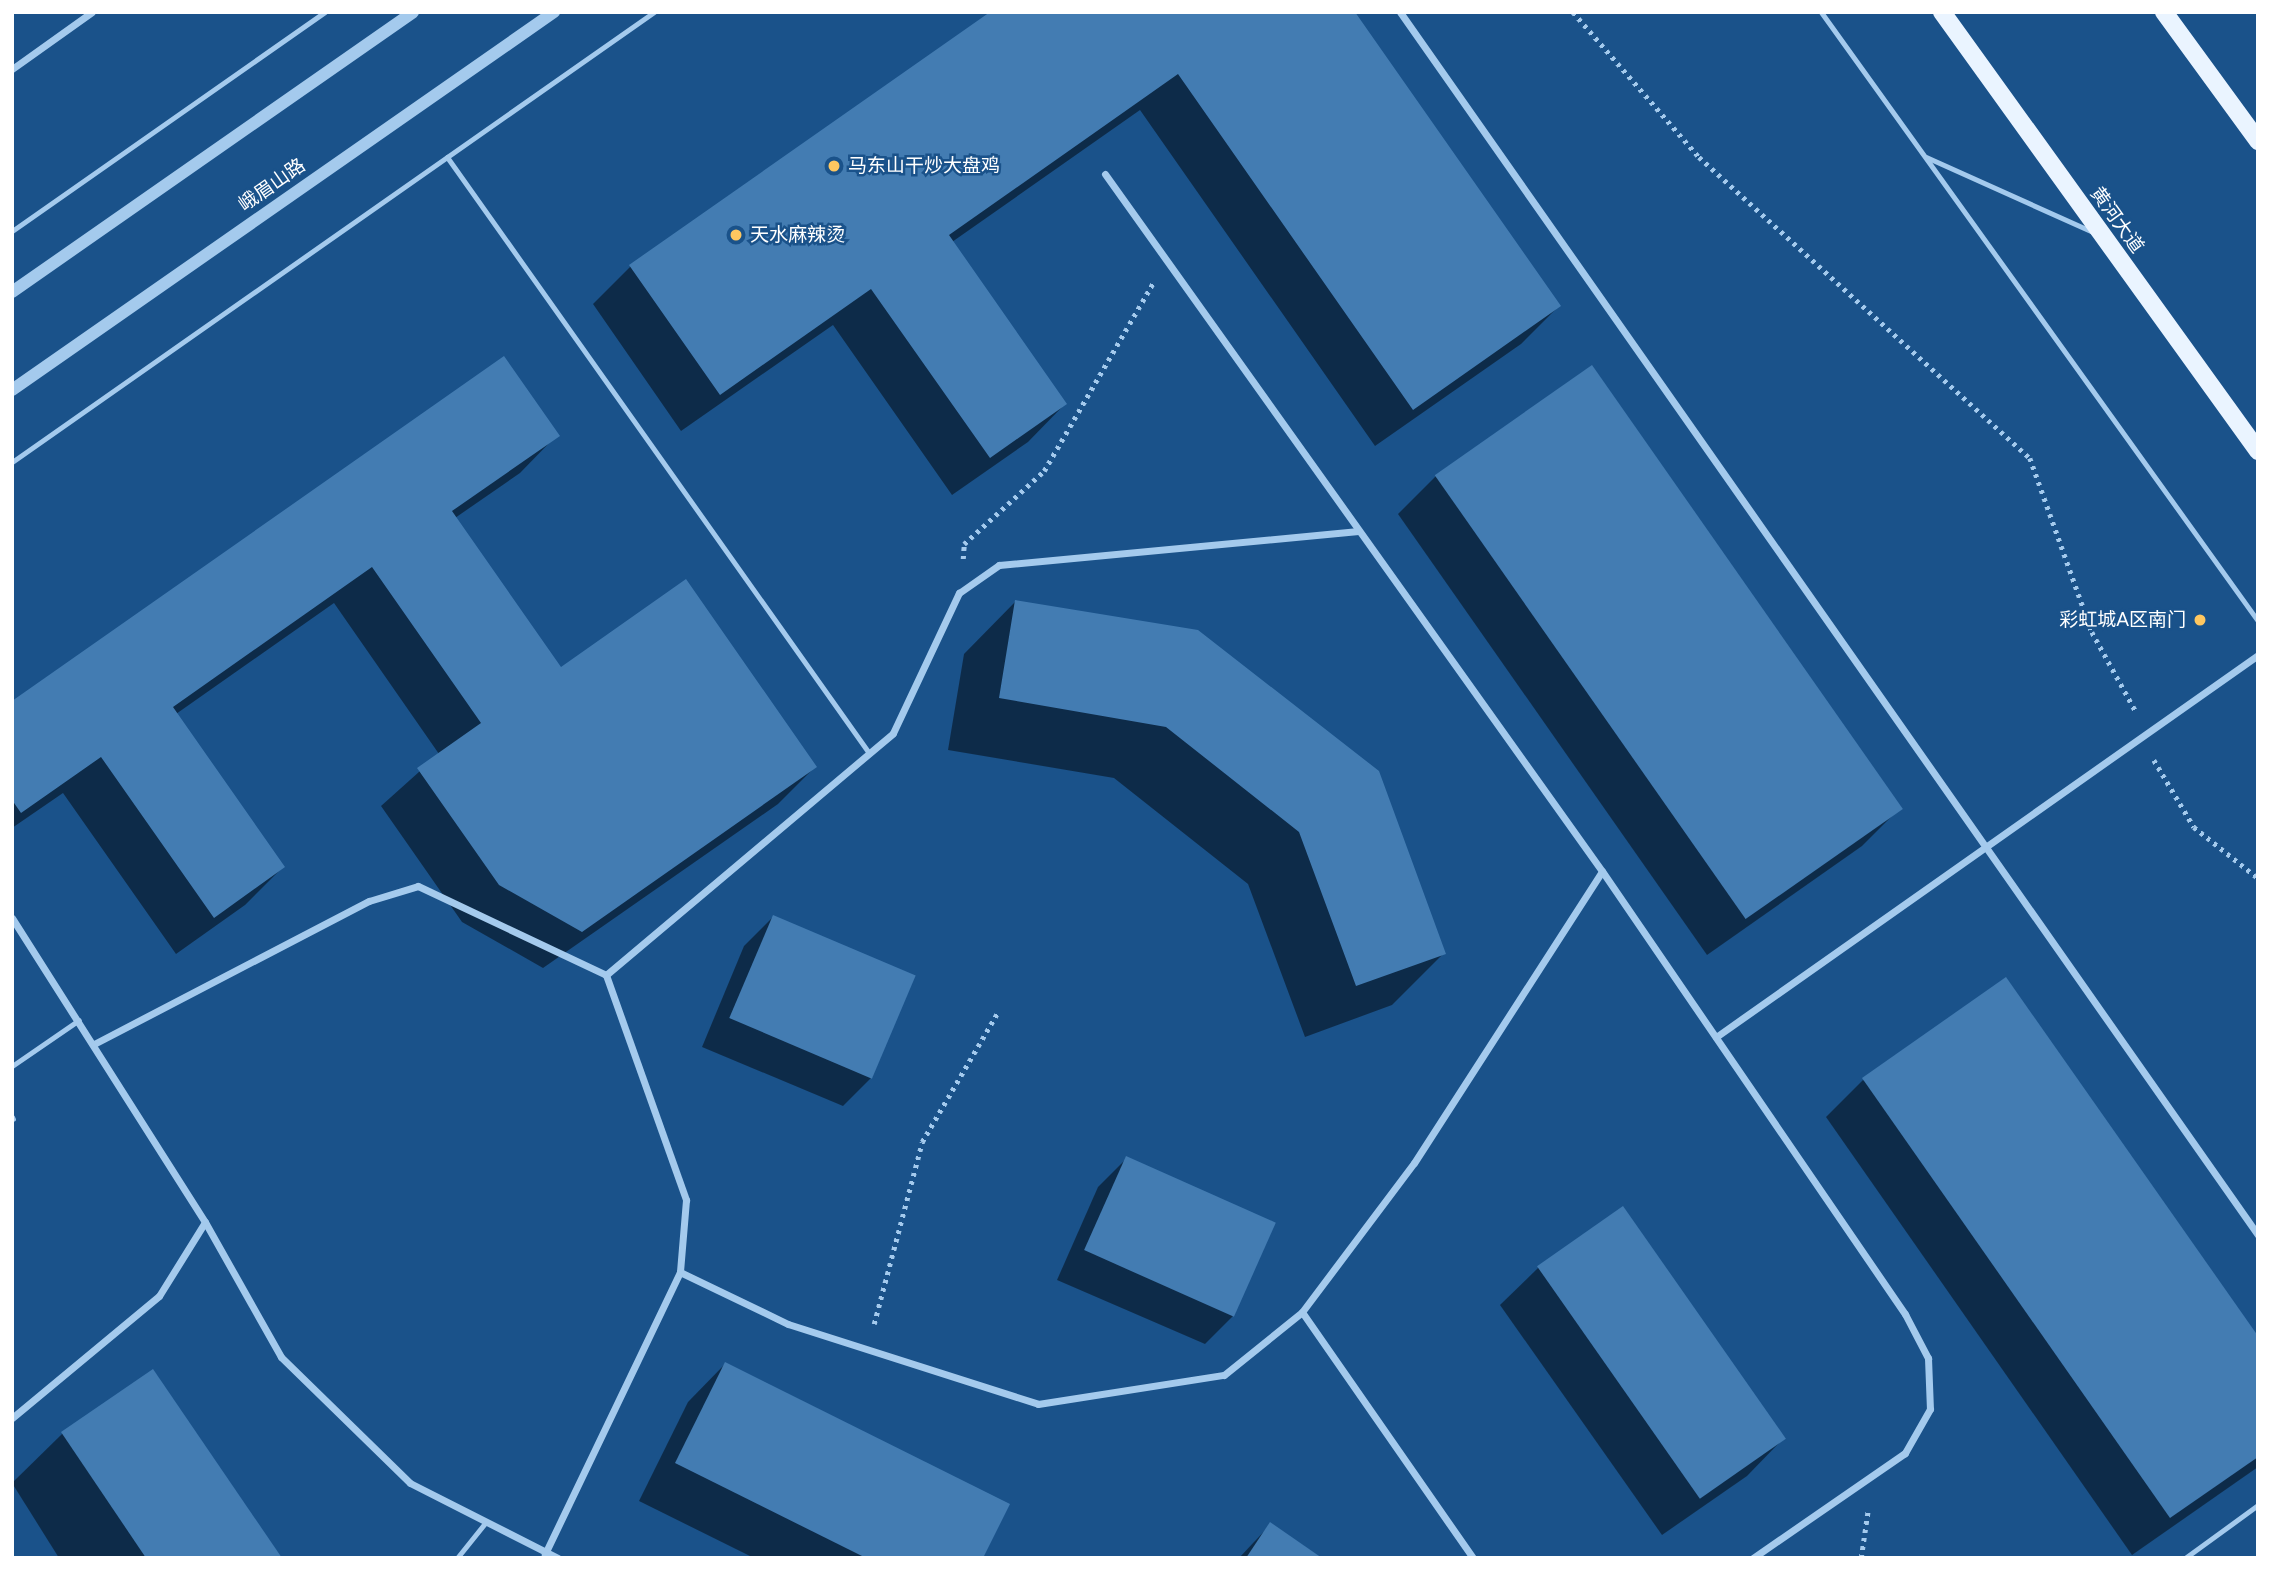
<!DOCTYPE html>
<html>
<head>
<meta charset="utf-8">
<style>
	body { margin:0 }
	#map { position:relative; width:2270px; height:1570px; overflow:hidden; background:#1a528a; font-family:Figtree,"Noto Sans SC",sans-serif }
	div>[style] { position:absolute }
	.shadow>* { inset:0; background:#0007 }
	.building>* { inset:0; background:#437cb2; transform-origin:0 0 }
	.path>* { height:4.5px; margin-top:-2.25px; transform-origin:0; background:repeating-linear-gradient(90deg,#a4caed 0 3.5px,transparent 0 8.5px) }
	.service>* { height:5px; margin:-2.5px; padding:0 2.5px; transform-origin:2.5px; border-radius:2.5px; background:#a4caed }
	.minor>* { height:7px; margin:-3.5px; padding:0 3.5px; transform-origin:3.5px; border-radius:3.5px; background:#a4caed }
	.tertiary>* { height:12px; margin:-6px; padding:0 6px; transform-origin:6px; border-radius:6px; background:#a4caed }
	.primary>* { height:18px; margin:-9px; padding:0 9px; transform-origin:9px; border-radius:9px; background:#eaf4ff }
	.dots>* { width:19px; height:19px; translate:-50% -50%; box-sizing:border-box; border:4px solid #1a528a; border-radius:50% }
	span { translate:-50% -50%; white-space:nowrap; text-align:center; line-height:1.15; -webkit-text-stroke:5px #1a528a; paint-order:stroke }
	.poi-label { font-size:19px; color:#fff }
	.left { translate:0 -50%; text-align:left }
	.right { translate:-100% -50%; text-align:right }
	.street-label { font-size:19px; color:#fff }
	.frame { position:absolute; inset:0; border:14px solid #fff; pointer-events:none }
</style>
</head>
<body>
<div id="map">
	<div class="shadow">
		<div style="clip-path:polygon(994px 12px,1353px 12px,1559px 306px,1521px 344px,1375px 446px,1140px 110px,952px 242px,1065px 404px,1028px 442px,952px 495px,833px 325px,681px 431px,593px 304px,630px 267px)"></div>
		<div style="clip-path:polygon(1591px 368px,1900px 808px,1862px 846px,1707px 955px,1398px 514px,1436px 476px)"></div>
		<div style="clip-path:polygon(557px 435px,520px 473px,455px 518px,561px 669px,815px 767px,778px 804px,543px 968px,462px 922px,381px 806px,439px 754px,334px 603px,176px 714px,283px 867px,245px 905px,176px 954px,63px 793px,12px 828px,12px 703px)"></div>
		<div style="clip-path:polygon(1015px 602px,1197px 632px,1444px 953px,1392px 1005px,1305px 1037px,1248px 884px,1114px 778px,948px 750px,964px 654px)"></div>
		<div style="clip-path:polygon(773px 917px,914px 977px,872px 1077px,843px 1106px,702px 1047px,744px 946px)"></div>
		<div style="clip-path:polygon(1863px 1080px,2258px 1339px,2258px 1467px,2132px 1555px,1826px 1117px)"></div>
		<div style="clip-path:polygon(1127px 1158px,1234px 1315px,1205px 1344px,1057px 1280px,1098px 1187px)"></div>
		<div style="clip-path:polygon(1623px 1208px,1784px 1438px,1747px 1476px,1662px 1535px,1500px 1305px,1538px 1268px)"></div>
		<div style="clip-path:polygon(725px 1364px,981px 1558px,754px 1558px,639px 1501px,688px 1402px)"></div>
		<div style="clip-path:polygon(153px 1371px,280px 1558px,59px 1558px,12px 1483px,62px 1434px)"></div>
		<div style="clip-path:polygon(1270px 1525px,1319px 1558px,1239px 1558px)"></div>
	</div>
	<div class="building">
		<div style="clip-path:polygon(990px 12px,1355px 12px,1561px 306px,1413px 410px,1178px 74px,949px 235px,1067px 404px,990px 458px,871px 289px,720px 395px,629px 265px)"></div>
		<div style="clip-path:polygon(504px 356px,560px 436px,452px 511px,561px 667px,686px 579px,817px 767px,582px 932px,499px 885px,417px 768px,481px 723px,372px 567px,173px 707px,285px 867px,214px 918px,101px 757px,21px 813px,12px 800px,12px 701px)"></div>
		<div style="left:1592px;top:365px;width:542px;height:192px;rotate:55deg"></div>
		<div style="clip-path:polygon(1015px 600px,1198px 630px,1379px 771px,1446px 954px,1356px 986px,1299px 832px,1166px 727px,999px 698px)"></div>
		<div style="left:773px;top:915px;width:155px;height:112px;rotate:23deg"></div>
		<div style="clip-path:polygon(2006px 977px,2258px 1336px,2258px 1457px,2170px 1518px,1862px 1078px)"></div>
		<div style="left:1126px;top:1156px;width:164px;height:103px;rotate:24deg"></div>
		<div style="left:1623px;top:1206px;width:284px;height:105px;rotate:55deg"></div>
		<div style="clip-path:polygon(725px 1362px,1010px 1504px,983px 1558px,866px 1558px,675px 1463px)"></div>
		<div style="clip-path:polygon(153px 1369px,282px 1558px,146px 1558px,61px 1432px)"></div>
		<div style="clip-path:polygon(1270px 1522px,1322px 1558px,1246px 1558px)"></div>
	</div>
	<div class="path">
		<div style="left:1573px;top:12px;width:192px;rotate:49deg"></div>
		<div style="left:1699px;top:157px;width:447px;rotate:42.3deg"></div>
		<div style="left:2030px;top:458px;width:185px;rotate:70.4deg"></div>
		<div style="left:2092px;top:632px;width:89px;rotate:61.1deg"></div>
		<div style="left:963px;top:559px;width:15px;rotate:-86deg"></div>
		<div style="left:964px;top:544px;width:108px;rotate:-42.4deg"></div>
		<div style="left:1044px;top:471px;width:217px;rotate:-59.9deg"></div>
		<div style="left:2154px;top:760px;width:78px;rotate:59.2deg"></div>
		<div style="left:2194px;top:827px;width:82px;rotate:38.6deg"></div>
		<div style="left:874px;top:1324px;width:188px;rotate:-75.2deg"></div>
		<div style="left:922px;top:1142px;width:151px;rotate:-59.7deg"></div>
		<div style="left:1861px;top:1558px;width:49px;rotate:-81.7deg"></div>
	</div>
	<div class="service">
		<div style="left:1821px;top:12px;width:750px;rotate:54.34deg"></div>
		<div style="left:447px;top:157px;width:730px;rotate:54.7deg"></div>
		<div style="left:1926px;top:157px;width:183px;rotate:24.2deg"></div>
		<div style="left:12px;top:231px;width:382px;rotate:-35deg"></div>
		<div style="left:12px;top:462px;width:784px;rotate:-35.03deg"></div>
		<div style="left:12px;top:1066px;width:81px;rotate:-34.5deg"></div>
		<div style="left:12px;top:1117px;width:2px;rotate:63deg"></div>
		<div style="left:457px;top:1558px;width:45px;rotate:-51.3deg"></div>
		<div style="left:2185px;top:1558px;width:90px;rotate:-36deg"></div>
	</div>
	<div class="minor">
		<div style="left:1400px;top:12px;width:1494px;rotate:54.95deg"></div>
		<div style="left:12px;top:69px;width:98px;rotate:-35.5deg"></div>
		<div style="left:1105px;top:174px;width:856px;rotate:54.51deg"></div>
		<div style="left:1602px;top:871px;width:537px;rotate:55.63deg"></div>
		<div style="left:1905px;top:1314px;width:50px;rotate:62.4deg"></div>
		<div style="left:1928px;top:1358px;width:51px;rotate:87.8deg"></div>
		<div style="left:1930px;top:1409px;width:51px;rotate:119.6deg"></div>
		<div style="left:1905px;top:1453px;width:185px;rotate:145.4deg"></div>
		<div style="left:12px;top:918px;width:360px;rotate:57.6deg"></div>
		<div style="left:205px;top:1222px;width:155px;rotate:60.6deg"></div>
		<div style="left:281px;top:1357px;width:180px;rotate:44.3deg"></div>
		<div style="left:410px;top:1483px;width:166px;rotate:26.9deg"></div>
		<div style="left:606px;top:975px;width:375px;rotate:-40.1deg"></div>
		<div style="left:893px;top:733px;width:155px;rotate:-64.8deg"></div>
		<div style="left:959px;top:593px;width:49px;rotate:-35deg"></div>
		<div style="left:999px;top:565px;width:361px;rotate:-5.4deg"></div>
		<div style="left:1716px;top:1037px;width:663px;rotate:-35.18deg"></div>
		<div style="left:94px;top:1044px;width:310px;rotate:-27.5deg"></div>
		<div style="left:369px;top:901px;width:51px;rotate:-17deg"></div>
		<div style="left:418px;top:886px;width:208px;rotate:25.3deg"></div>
		<div style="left:606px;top:975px;width:239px;rotate:70.4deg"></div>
		<div style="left:686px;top:1200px;width:72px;rotate:94.8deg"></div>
		<div style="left:680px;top:1272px;width:313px;rotate:115.6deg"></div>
		<div style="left:680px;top:1272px;width:120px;rotate:25.7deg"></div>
		<div style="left:788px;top:1324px;width:262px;rotate:17.7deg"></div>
		<div style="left:1038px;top:1404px;width:188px;rotate:-8.9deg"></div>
		<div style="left:1224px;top:1375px;width:100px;rotate:-38.9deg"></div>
		<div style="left:1302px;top:1312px;width:186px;rotate:-53.1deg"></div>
		<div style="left:1414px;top:1163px;width:347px;rotate:-57.2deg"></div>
		<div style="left:1302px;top:1312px;width:300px;rotate:55.2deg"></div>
		<div style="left:12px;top:1418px;width:191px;rotate:-39.7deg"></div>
		<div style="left:159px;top:1296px;width:87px;rotate:-58.1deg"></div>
	</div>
	<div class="tertiary">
		<div style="left:12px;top:292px;width:489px;rotate:-34.9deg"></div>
		<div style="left:12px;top:390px;width:661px;rotate:-34.89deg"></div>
	</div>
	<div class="primary">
		<div style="left:1942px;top:12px;width:541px;rotate:54.25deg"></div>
		<div style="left:2164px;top:12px;width:160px;rotate:53.9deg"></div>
	</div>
	<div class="dots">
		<div style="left:834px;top:166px;background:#ffc760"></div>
		<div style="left:736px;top:235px;background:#ffc760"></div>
		<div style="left:2200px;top:620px;background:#ffc760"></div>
	</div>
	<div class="poi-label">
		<span class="left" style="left:848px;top:166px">马东山干炒大盘鸡</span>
		<span class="left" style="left:750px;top:235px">天水麻辣烫</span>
		<span class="right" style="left:2186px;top:620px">彩虹城A区南门</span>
	</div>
	<div class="street-label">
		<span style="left:272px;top:185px;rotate:-35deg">峨眉山路</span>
		<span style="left:2117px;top:220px;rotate:54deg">黄河大道</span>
	</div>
	<div class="frame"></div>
</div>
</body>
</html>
